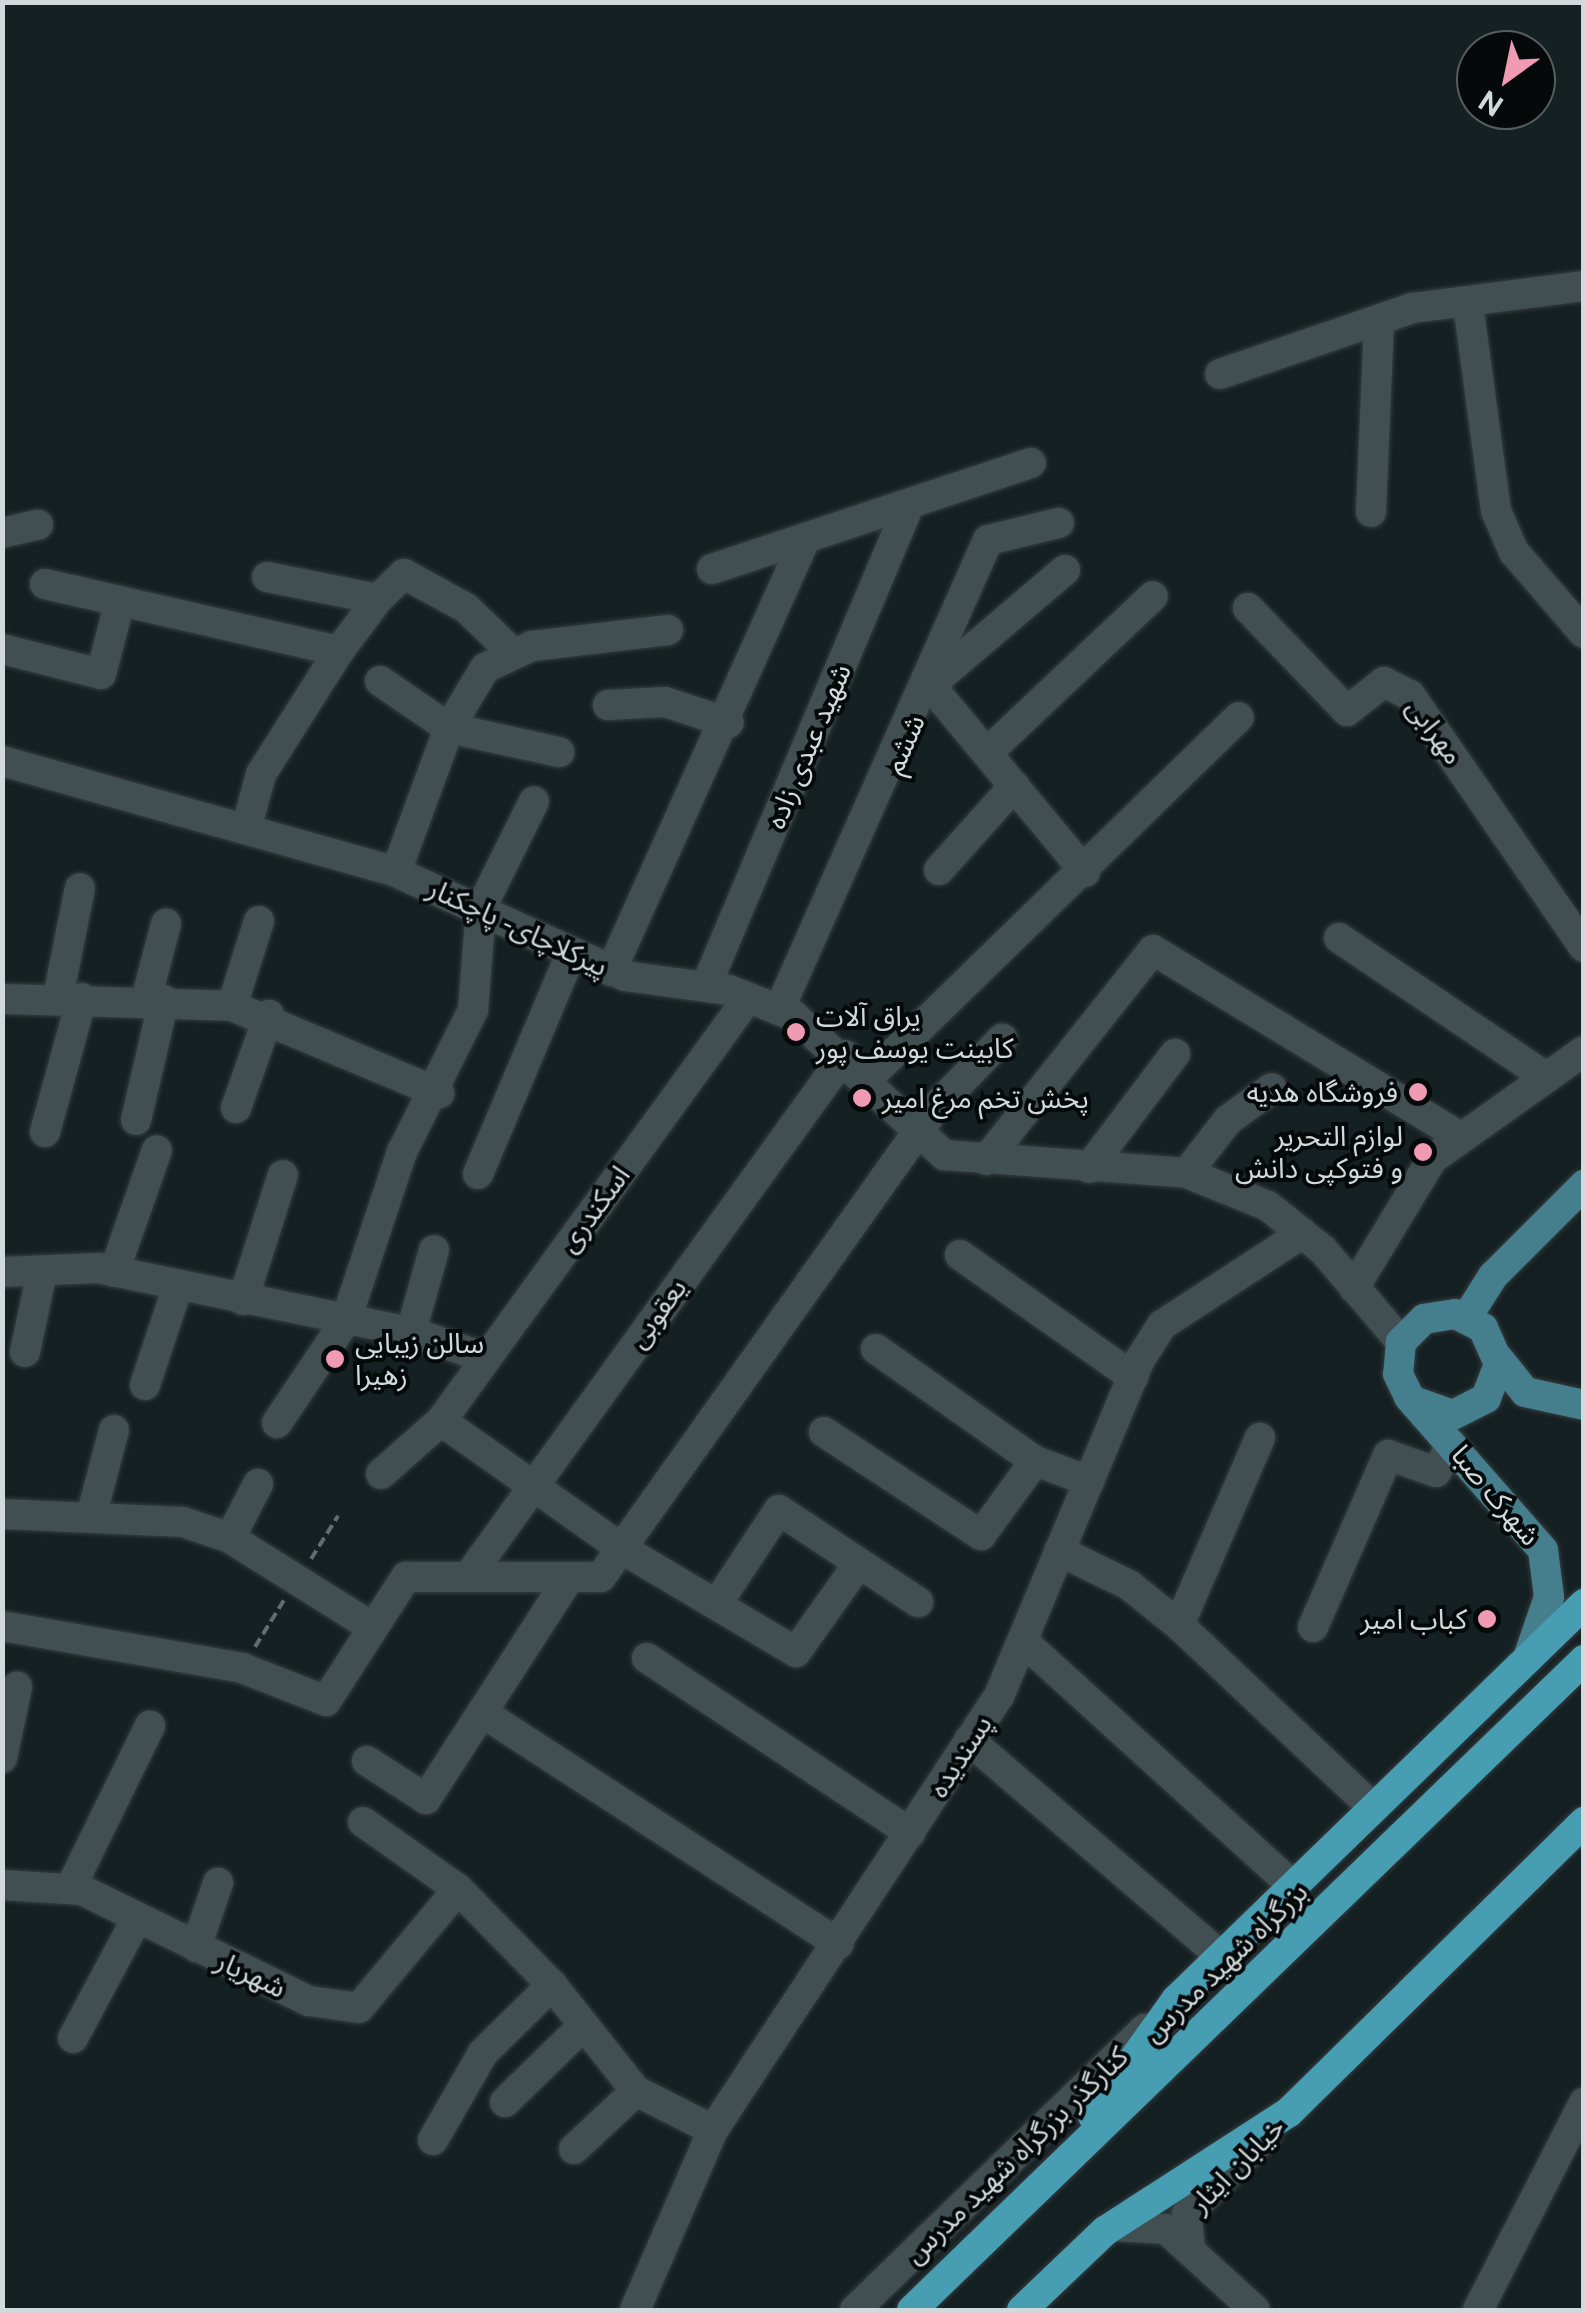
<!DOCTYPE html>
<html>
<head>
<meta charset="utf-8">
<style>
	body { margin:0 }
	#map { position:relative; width:1586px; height:2313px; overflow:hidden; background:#152023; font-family:"Public Sans","Noto Sans Arabic",sans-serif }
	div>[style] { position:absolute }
	.path>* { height:4px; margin-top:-2px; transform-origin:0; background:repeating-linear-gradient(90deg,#626b6e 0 10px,transparent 0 15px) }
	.roads { filter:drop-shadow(0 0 2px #343c3e) drop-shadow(0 0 2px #343c3e) }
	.minor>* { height:30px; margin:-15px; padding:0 15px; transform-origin:15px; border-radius:15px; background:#424f52 }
	.major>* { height:30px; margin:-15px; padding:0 15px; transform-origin:15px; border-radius:15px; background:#457e8c }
	.highway>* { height:30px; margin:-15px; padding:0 15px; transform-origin:15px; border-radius:15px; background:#479eb3 }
	.dots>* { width:28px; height:28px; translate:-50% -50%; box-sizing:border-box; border:5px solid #05090a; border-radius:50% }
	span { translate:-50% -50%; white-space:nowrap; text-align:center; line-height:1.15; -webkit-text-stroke:8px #05090a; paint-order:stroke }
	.street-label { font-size:28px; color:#d1d9db }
	.poi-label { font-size:28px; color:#d1d9db }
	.left { translate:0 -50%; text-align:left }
	.right { translate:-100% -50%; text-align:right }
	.frame { position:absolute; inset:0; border:5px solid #d1d9db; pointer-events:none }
	.north { position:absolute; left:1456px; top:30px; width:100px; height:100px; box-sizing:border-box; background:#05090a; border:2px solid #575c5e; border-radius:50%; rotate:213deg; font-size:28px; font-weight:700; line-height:40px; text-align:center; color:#d1d9db }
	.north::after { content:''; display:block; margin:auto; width:35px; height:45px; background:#f19ab4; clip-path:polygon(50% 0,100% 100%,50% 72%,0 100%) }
</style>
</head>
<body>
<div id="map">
	<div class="path">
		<div style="left:311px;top:1559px;width:51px;rotate:-57.9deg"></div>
		<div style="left:255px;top:1647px;width:55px;rotate:-58.3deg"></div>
	</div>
	<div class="roads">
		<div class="minor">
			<div style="left:1468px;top:304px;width:209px;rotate:82.3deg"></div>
			<div style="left:1496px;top:511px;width:45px;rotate:66.3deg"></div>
			<div style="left:1514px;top:552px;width:107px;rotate:49.2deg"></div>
			<div style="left:1220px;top:374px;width:204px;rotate:-18.9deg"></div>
			<div style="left:1413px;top:308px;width:172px;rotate:-7.3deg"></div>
			<div style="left:1371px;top:512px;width:192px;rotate:-87.6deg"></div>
			<div style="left:2px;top:533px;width:37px;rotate:-13deg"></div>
			<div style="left:712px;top:569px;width:336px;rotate:-18.4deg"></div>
			<div style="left:1065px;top:570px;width:177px;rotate:139.6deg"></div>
			<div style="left:930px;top:685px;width:243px;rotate:50.3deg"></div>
			<div style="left:267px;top:577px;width:113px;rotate:11.2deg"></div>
			<div style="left:378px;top:599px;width:36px;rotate:-44deg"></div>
			<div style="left:404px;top:574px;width:71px;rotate:28.7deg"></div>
			<div style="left:466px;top:608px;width:66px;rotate:43.8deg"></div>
			<div style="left:45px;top:584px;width:77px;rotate:12.8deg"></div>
			<div style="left:1248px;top:608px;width:143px;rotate:46.1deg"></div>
			<div style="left:1347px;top:711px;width:47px;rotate:-38.1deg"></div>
			<div style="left:1384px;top:682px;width:29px;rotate:27deg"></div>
			<div style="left:1410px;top:695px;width:306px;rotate:55.4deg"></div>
			<div style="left:2px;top:649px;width:102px;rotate:14.2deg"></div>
			<div style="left:101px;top:674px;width:75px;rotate:-75.4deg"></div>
			<div style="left:120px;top:601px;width:225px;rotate:12.9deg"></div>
			<div style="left:339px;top:651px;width:65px;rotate:-53.1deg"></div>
			<div style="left:380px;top:681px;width:83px;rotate:34.3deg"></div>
			<div style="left:449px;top:728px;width:113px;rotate:12.3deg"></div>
			<div style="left:608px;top:705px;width:57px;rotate:-3deg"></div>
			<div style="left:665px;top:702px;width:67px;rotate:18.2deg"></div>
			<div style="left:987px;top:753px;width:228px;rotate:-43.4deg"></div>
			<div style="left:2px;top:761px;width:409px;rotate:15.7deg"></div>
			<div style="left:396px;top:872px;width:252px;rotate:24.4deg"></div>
			<div style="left:625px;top:976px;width:105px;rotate:7.7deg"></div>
			<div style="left:729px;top:990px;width:70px;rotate:21.8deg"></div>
			<div style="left:794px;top:1016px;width:205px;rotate:42.8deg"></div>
			<div style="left:944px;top:1155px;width:244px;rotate:4.2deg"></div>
			<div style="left:1187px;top:1173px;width:87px;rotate:22.2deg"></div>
			<div style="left:1268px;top:1206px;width:70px;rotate:38.7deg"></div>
			<div style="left:1323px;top:1250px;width:121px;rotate:49.7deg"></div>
			<div style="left:246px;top:829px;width:57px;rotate:-74.7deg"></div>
			<div style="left:261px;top:774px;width:146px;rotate:-57.6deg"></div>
			<div style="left:939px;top:870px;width:113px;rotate:-48.2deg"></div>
			<div style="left:396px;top:872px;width:153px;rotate:-69.8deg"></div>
			<div style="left:449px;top:728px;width:70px;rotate:-59deg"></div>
			<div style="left:485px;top:668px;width:52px;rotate:-25.1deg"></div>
			<div style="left:532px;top:646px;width:137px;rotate:-6.7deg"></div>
			<div style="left:1339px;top:938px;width:246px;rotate:33.9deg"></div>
			<div style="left:611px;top:971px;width:468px;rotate:-65.8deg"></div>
			<div style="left:706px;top:986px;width:522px;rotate:-67.12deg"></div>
			<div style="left:58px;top:997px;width:111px;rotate:-78.6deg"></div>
			<div style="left:2px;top:999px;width:230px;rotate:1.7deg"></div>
			<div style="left:232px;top:1006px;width:225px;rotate:22.8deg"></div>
			<div style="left:146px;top:1000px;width:79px;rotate:-75.3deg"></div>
			<div style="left:232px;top:1006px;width:89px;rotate:-72.4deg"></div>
			<div style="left:779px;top:1010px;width:514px;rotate:-66.03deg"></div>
			<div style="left:988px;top:540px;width:73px;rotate:-13.5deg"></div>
			<div style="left:866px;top:1080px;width:520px;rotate:-44.22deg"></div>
			<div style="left:236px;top:1108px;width:99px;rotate:-70.5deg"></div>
			<div style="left:136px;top:1120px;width:123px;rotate:-76.9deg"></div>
			<div style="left:45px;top:1132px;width:139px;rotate:-74.6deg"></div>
			<div style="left:986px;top:1160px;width:268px;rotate:-51.5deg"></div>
			<div style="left:1153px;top:950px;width:360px;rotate:31.3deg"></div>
			<div style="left:1089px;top:1168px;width:143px;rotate:-53deg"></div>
			<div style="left:1187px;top:1173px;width:67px;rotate:-52.3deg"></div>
			<div style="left:1228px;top:1120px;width:54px;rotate:-36deg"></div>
			<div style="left:478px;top:1174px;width:239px;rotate:-67.1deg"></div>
			<div style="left:960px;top:1255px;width:212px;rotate:35.2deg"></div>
			<div style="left:2px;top:1272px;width:96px;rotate:-2.4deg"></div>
			<div style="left:98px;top:1268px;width:319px;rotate:11.6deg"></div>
			<div style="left:411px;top:1332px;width:79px;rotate:19.1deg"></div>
			<div style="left:114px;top:1272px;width:129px;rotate:-70.6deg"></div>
			<div style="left:1354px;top:1288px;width:151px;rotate:-58.8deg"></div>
			<div style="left:1432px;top:1159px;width:186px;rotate:-35.4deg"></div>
			<div style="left:243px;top:1300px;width:131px;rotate:-72.3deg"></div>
			<div style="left:411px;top:1332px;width:85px;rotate:-74.3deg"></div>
			<div style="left:876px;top:1349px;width:194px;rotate:35.2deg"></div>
			<div style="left:1035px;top:1461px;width:58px;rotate:20.3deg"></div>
			<div style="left:25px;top:1352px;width:83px;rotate:-78.1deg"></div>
			<div style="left:145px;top:1385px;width:104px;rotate:-71.6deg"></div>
			<div style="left:441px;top:1421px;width:224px;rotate:35.2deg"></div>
			<div style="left:624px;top:1550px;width:200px;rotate:30.7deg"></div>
			<div style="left:796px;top:1652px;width:109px;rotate:-54.7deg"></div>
			<div style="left:277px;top:1423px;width:124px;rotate:-56.2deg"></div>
			<div style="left:346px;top:1320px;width:177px;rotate:-71.6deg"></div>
			<div style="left:402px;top:1152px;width:159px;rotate:-63.4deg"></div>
			<div style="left:473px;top:1010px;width:102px;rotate:-85.5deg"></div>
			<div style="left:481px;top:908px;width:119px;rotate:-63.6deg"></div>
			<div style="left:824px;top:1432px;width:188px;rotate:33.3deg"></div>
			<div style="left:981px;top:1535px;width:92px;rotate:-53.9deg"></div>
			<div style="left:381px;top:1474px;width:80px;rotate:-41.5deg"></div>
			<div style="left:441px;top:1421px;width:523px;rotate:-54.03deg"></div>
			<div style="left:2px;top:1514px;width:181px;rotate:2.5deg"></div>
			<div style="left:183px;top:1522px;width:50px;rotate:18.8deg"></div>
			<div style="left:230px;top:1538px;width:168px;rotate:32.1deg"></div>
			<div style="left:91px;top:1517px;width:90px;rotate:-75.2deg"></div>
			<div style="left:230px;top:1538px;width:61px;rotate:-62.6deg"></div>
			<div style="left:1059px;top:1551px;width:78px;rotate:25.9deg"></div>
			<div style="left:1129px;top:1585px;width:64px;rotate:38.7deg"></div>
			<div style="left:1179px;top:1625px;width:267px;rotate:43.3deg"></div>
			<div style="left:471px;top:1573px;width:639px;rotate:-54.17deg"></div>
			<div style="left:718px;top:1602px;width:110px;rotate:-56.5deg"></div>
			<div style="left:779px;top:1510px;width:167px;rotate:33.5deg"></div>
			<div style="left:1179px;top:1625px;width:204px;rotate:-66.6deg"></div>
			<div style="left:2px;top:1626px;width:244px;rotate:9.9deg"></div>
			<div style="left:242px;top:1668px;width:90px;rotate:21.4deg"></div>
			<div style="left:326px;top:1701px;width:148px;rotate:-57.2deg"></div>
			<div style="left:406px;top:1577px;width:195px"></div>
			<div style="left:601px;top:1577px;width:574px;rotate:-54.57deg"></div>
			<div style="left:934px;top:1109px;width:98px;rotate:-45.8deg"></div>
			<div style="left:1313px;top:1627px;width:188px;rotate:-66.4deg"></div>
			<div style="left:1388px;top:1455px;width:51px;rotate:19.5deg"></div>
			<div style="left:1436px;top:1472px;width:32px;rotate:-60deg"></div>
			<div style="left:1024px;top:1642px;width:363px;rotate:42.2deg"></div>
			<div style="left:647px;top:1658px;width:316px;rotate:33.6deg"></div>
			<div style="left:483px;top:1713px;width:424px;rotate:33deg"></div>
			<div style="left:969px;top:1740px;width:332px;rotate:40.6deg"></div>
			<div style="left:2px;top:1758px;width:73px;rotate:-78.1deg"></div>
			<div style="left:367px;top:1761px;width:70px;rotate:32.8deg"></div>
			<div style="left:426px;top:1799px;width:263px;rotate:-57.1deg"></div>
			<div style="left:363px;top:1822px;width:116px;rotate:35.2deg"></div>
			<div style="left:458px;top:1889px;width:134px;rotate:45.6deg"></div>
			<div style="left:552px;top:1985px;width:135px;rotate:51.6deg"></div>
			<div style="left:636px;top:2091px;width:86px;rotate:26.9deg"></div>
			<div style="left:2px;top:1885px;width:80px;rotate:3.6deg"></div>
			<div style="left:82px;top:1890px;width:253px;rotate:26.1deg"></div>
			<div style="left:309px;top:2001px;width:50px;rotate:8deg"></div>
			<div style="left:359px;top:2008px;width:155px;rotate:-50.2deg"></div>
			<div style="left:70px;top:1889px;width:182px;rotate:-63.9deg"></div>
			<div style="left:196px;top:1947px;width:68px;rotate:-71deg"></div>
			<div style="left:73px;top:2038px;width:136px;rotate:-61.9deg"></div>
			<div style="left:505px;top:2102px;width:110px;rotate:-44.3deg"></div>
			<div style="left:433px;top:2140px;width:100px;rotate:-60.1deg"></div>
			<div style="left:483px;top:2053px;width:97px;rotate:-44.6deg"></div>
			<div style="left:574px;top:2149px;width:85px;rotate:-43.1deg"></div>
			<div style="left:1113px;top:2226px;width:53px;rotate:3.2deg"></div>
			<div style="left:1166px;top:2229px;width:120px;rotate:42.3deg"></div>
			<div style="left:1190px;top:2250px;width:36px;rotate:-95deg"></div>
			<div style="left:1187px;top:2214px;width:113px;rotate:-45deg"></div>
			<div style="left:635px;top:2310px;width:196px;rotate:-66.6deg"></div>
			<div style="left:713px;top:2130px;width:520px;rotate:-56.62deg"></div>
			<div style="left:999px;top:1696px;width:363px;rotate:-67.3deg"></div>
			<div style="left:1139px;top:1361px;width:43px;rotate:-57.4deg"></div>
			<div style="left:1162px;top:1325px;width:168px;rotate:-33.1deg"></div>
			<div style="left:855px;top:2310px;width:404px;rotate:-44.1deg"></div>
			<div style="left:1478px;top:2310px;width:233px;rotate:-62.9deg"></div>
		</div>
		<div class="major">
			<div style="left:1467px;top:1317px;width:49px;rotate:-57.6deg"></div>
			<div style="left:1493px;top:1276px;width:129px;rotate:-45deg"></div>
			<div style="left:1498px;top:1358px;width:43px;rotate:51.5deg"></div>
			<div style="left:1525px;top:1392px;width:60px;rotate:12.4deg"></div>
			<div style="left:1413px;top:1401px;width:42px;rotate:19.3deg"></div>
			<div style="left:1453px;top:1415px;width:37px;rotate:-27deg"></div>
			<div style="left:1486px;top:1398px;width:36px;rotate:-69deg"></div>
			<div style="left:1499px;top:1364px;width:39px;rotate:-114deg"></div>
			<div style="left:1483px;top:1328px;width:31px;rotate:-153deg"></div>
			<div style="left:1455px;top:1314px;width:31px;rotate:171deg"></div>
			<div style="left:1424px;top:1319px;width:33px;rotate:135deg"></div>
			<div style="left:1401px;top:1342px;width:32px;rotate:95deg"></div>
			<div style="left:1398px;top:1374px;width:25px;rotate:64deg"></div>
			<div style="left:1409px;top:1397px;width:203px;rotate:48.8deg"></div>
			<div style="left:1543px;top:1550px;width:47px;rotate:82.7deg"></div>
			<div style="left:1549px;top:1597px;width:65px;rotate:109deg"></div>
		</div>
		<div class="highway">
			<div style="left:1093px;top:2116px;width:143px;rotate:-54.4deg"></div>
			<div style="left:1176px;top:2000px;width:569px;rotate:-44.14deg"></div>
			<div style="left:912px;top:2310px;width:935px;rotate:-44.05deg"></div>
			<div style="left:1022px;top:2310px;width:115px;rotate:-43.6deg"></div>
			<div style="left:1105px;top:2231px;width:219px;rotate:-32.9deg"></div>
			<div style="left:1289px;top:2112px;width:414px;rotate:-44.5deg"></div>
		</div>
	</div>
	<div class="dots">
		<div style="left:796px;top:1032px;background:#f19ab4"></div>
		<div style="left:1418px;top:1092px;background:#f19ab4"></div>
		<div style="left:862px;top:1098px;background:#f19ab4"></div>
		<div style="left:1423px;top:1152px;background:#f19ab4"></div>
		<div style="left:335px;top:1359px;background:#f19ab4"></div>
		<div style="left:1487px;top:1619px;background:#f19ab4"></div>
	</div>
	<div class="street-label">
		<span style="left:1435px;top:731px;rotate:53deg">مهرابی</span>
		<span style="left:904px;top:744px;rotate:-66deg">ششم</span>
		<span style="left:808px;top:746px;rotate:-67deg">شهید عبدی زاده</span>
		<span style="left:518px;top:927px;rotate:25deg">پیرکلاچای - پاچکنار</span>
		<span style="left:594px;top:1209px;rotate:-54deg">اسکندری</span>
		<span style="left:657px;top:1313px;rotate:-54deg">یعقوبی</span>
		<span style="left:1496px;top:1495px;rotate:50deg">شهرک صبا</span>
		<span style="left:960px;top:1756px;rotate:-57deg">پسندیده</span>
		<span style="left:1225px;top:1962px;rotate:-44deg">بزرگراه شهید مدرس</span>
		<span style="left:251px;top:1974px;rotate:25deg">شهریار</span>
		<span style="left:1016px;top:2155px;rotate:-44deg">کنارگذر بزرگراه شهید مدرس</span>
		<span style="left:1237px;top:2165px;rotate:-45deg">خیابان ایثار</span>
	</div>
	<div class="poi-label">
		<span class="left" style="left:816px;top:1032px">یراق آلات<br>کابینت یوسف پور</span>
		<span class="right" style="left:1398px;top:1092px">فروشگاه هدیه</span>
		<span class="left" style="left:882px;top:1098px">پخش تخم مرغ امیر</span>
		<span class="right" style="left:1403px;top:1152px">لوازم التحریر<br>و فتوکپی دانش</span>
		<span class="left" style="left:355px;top:1359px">سالن زیبایی<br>زهیرا</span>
		<span class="right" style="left:1467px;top:1619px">کباب امیر</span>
	</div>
	<div class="frame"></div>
	<div class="north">N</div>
</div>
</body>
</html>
